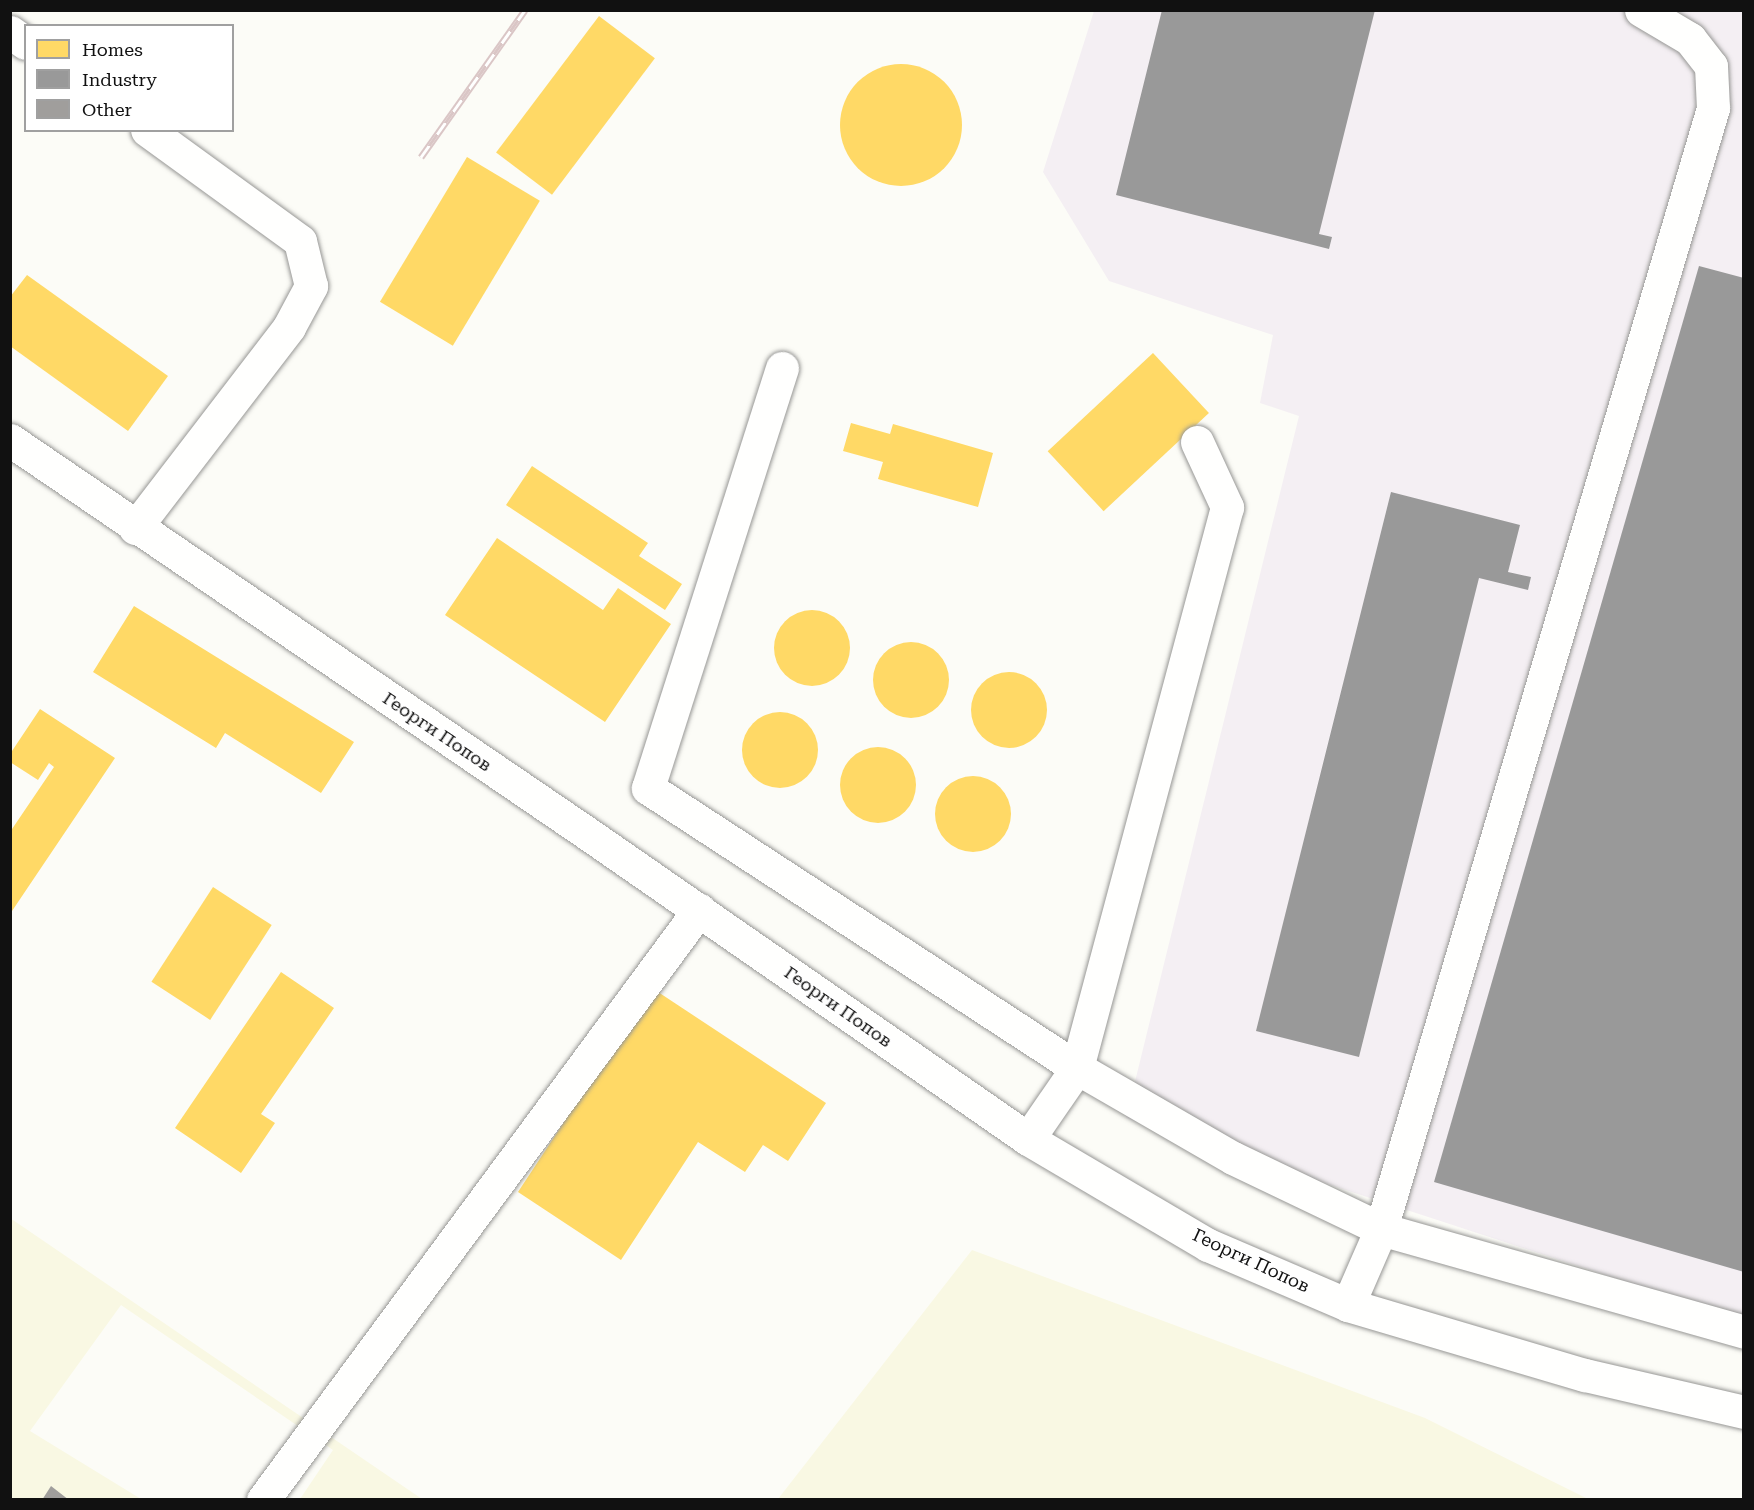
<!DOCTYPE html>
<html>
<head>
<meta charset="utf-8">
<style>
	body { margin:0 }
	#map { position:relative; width:1754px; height:1510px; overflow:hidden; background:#fcfcf7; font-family:"Roboto Serif",serif }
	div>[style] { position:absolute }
	.industrial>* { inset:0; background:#f4eff3 }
	.farmland>* { inset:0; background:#f9f8e3 }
	.homes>* { inset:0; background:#ffd966; transform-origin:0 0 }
	.round { border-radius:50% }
	.industry>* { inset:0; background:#999 }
	.building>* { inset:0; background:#a09e9c }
	.roads { filter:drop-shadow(0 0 2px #979795) drop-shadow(0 0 2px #979795) }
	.minor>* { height:33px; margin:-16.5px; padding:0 16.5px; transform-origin:16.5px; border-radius:16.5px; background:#fffffe }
	.rail>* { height:7px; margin-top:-3.5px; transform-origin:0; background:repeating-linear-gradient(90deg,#fff 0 14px,#dac6c6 0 28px); box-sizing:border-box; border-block:2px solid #dac6c6 }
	span { translate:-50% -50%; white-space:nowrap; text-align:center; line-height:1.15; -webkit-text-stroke:6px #fff; paint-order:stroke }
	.street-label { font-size:18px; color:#111 }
	.frame { position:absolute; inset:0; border:12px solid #111; pointer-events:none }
	.legend { position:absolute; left:24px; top:24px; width:210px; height:108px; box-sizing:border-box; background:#fff; border:2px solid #a0a0a0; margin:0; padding:8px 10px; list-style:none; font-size:18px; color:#111 }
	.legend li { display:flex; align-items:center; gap:12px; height:30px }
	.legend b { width:30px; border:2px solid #a0a0a0 }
</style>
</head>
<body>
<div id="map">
	<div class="industrial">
		<div style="clip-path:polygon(1094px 11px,1743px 11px,1743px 1320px,1126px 1118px,1299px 416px,1260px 403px,1273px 335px,1109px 281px,1043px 172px)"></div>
	</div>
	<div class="farmland">
		<div style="clip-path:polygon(10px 1218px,422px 1499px,300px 1499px,333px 1450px,121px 1305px,30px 1431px,141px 1499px,11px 1499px)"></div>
		<div style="clip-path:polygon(972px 1250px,1425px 1418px,1588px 1499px,778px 1499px)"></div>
	</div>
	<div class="homes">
		<div style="left:599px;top:16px;width:70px;height:171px;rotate:37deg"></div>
		<div class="round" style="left:840px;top:64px;width:122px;height:122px"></div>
		<div style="left:467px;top:157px;width:85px;height:169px;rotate:31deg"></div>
		<div style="clip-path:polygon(27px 275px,168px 376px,128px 431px,10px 346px,10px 297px)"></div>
		<div style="left:1153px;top:353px;width:82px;height:144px;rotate:47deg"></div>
		<div style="clip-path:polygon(851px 423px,890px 434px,893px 424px,993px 453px,978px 507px,878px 479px,883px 462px,843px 451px)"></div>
		<div style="clip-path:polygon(532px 466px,648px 543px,639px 556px,682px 584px,665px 610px,506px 505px)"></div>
		<div style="clip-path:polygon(497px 538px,603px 610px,618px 588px,671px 624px,605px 722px,445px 615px)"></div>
		<div style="clip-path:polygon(134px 606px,354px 742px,321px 793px,225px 733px,216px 748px,93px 672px)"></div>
		<div class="round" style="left:774px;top:610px;width:76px;height:76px"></div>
		<div class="round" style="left:873px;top:642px;width:76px;height:76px"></div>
		<div class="round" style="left:971px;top:672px;width:76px;height:76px"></div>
		<div style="clip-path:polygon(40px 709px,115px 758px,10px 914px,10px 832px,54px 767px,49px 763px,38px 780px,10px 762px,10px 754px)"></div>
		<div class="round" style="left:742px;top:712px;width:76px;height:76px"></div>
		<div class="round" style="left:840px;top:747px;width:76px;height:76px"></div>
		<div class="round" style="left:935px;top:776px;width:76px;height:76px"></div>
		<div style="left:213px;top:887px;width:70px;height:113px;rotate:33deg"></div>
		<div style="clip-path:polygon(281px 972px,334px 1008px,261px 1114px,275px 1123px,241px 1173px,175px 1128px)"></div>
		<div style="clip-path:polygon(652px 988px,826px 1103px,788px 1161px,763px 1145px,745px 1172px,698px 1142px,621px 1260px,518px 1192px)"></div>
	</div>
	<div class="industry">
		<div style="clip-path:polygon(1162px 10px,1375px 10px,1319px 234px,1332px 237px,1329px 249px,1116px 195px)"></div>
		<div style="clip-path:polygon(1699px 266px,1744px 278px,1744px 1272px,1434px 1182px)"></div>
		<div style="clip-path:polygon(1391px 492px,1520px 525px,1508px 572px,1531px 577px,1528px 590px,1479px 578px,1359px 1057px,1256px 1031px)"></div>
	</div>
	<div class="building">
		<div style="clip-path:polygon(51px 1486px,69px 1500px,42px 1500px)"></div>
	</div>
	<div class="roads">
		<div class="minor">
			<div style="left:1641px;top:10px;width:57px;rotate:30.6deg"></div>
			<div style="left:1690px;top:39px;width:34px;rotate:52deg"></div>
			<div style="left:1711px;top:66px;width:42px;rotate:87.3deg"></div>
			<div style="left:1713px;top:108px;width:1169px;rotate:106.5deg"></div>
			<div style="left:1381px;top:1229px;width:377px;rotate:15.8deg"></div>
			<div style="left:10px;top:32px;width:19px;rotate:35deg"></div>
			<div style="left:782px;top:368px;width:441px;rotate:107.7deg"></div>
			<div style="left:648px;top:788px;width:512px;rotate:33.13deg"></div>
			<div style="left:1077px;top:1068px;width:86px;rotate:124.6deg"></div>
			<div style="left:10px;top:440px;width:707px;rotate:34.27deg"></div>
			<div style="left:594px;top:838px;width:528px;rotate:34.74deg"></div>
			<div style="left:1028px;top:1139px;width:209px;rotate:30.5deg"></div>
			<div style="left:1208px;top:1245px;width:152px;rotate:23.2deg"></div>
			<div style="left:1348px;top:1305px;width:247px;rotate:16.5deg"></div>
			<div style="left:1585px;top:1375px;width:163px;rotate:13.1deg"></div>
			<div style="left:1197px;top:442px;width:72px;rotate:65.2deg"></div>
			<div style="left:1227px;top:507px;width:581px;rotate:104.97deg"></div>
			<div style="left:1077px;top:1068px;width:180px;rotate:30deg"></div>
			<div style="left:1233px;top:1158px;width:164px;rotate:25.6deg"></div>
			<div style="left:1381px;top:1229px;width:83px;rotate:113.5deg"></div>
			<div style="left:135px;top:528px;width:253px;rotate:-52.5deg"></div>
			<div style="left:289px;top:327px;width:47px;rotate:-61.8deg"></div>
			<div style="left:311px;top:286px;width:46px;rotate:-103.7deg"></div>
			<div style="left:300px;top:241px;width:189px;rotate:-144deg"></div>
			<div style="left:263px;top:1500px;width:734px;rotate:-53.54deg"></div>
		</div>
	</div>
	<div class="rail">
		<div style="left:421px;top:157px;width:180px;rotate:-54.7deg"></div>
	</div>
	<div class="street-label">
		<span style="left:437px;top:732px;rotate:34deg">Георги Попов</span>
		<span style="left:838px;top:1007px;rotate:35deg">Георги Попов</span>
		<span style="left:1251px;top:1261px;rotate:25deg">Георги Попов</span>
	</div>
	<div class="frame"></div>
	<ul class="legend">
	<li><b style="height:16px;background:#ffd966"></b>Homes</li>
	<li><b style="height:16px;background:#999"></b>Industry</li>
	<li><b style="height:16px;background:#a09e9c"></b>Other</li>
	</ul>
</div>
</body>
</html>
